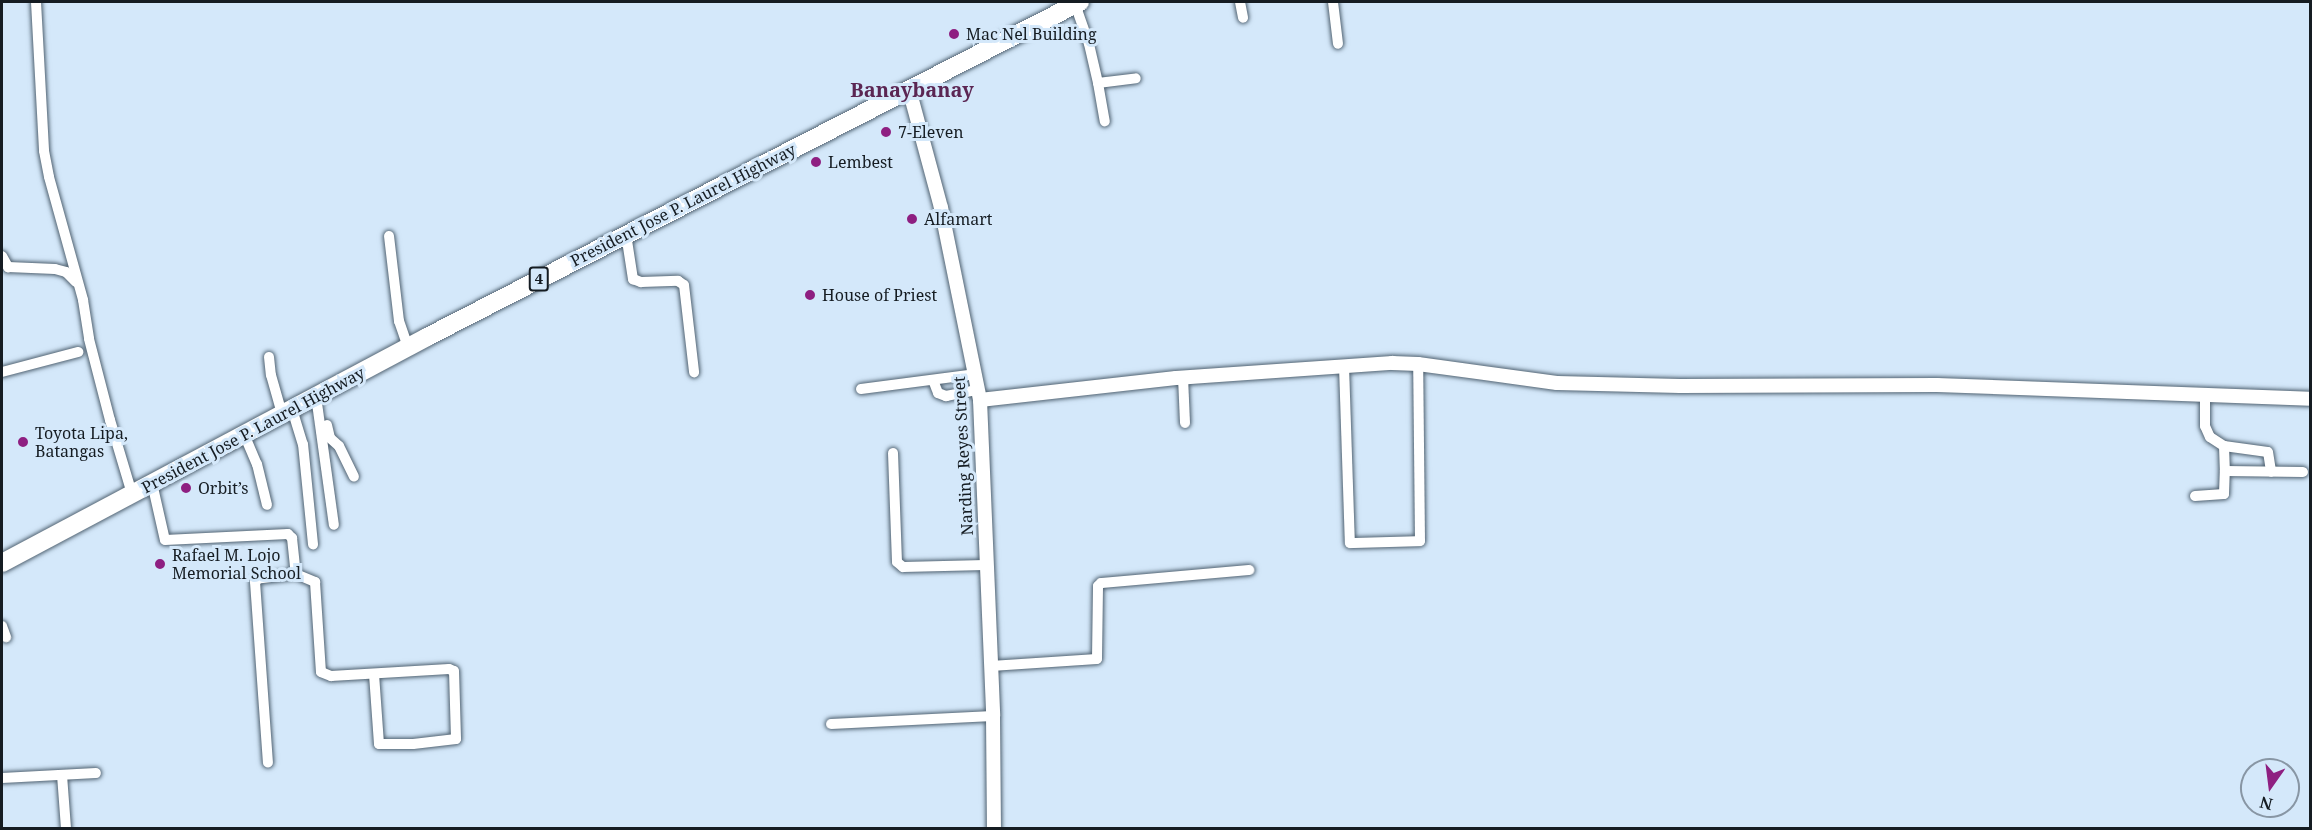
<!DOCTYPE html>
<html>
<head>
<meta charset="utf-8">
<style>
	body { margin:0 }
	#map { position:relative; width:2312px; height:830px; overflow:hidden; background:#d4e8fa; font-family:"Noto Serif",serif }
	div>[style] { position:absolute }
	.roads { filter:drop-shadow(0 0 2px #516372) drop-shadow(0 0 2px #516372) }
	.street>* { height:10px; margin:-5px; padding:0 5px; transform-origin:5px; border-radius:5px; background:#fff }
	.secondary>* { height:14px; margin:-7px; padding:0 7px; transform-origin:7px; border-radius:7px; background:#fff }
	.highway>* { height:18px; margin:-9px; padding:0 9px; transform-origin:9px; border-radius:9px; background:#fff }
	.dots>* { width:16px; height:16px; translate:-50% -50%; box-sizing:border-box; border:3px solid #d4e8fa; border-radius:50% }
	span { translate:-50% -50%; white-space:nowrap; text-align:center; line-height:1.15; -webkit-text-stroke:6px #d4e8fa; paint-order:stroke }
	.shield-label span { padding:2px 4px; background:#d4e8fa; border:2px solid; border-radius:4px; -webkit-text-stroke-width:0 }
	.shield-label { font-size:15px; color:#151c22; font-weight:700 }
	.poi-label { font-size:16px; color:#151c22 }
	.left { translate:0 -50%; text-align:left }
	.street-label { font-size:16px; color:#151c22 }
	.quarter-label { font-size:20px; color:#5b2653; font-weight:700 }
	.frame { position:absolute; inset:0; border:3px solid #151c22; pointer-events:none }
	.north { position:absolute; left:2240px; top:758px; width:60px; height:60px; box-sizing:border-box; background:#d4e8fa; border:2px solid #8896a4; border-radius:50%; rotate:194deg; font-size:16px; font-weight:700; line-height:24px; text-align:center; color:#151c22 }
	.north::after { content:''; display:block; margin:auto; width:21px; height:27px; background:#8e1f81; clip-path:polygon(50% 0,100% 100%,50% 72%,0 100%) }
</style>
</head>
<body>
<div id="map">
	<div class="roads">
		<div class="street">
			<div style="left:36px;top:2px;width:149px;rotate:86.9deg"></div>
			<div style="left:44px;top:151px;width:26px;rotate:79deg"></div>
			<div style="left:49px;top:177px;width:128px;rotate:74.5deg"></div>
			<div style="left:83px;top:300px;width:39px;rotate:81deg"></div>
			<div style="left:89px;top:339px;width:84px;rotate:75.5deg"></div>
			<div style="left:110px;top:420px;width:77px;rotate:73.4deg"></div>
			<div style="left:1240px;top:2px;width:16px;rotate:79deg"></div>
			<div style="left:1333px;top:2px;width:42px;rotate:83.2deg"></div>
			<div style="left:1075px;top:4px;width:42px;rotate:70.7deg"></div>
			<div style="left:1089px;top:44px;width:40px;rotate:77deg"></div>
			<div style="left:1098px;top:83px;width:38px;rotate:-7deg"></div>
			<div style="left:1098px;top:83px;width:39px;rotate:80deg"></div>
			<div style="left:626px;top:234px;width:46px;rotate:81.2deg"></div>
			<div style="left:633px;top:279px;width:9px;rotate:21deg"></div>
			<div style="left:641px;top:282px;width:37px;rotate:-2deg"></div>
			<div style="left:678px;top:281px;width:7px;rotate:34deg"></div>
			<div style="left:684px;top:285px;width:88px;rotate:83.4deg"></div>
			<div style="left:389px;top:236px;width:86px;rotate:83.3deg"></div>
			<div style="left:399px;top:321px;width:28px;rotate:71deg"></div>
			<div style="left:2px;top:256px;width:13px;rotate:61deg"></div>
			<div style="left:8px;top:267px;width:47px;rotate:2.4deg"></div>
			<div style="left:55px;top:269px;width:11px;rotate:15deg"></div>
			<div style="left:66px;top:272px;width:14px;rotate:45deg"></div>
			<div style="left:269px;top:357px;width:18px;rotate:84deg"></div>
			<div style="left:271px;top:375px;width:41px;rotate:74.2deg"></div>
			<div style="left:1344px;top:366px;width:177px;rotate:88.1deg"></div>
			<div style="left:1350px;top:543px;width:70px;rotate:-1.6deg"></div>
			<div style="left:1420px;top:541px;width:177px;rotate:-90.6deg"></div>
			<div style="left:2px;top:372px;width:79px;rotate:-14.7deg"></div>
			<div style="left:1183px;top:377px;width:46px;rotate:87.5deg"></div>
			<div style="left:933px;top:380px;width:14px;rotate:69deg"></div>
			<div style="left:938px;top:393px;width:9px;rotate:21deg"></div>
			<div style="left:946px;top:396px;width:33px;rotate:-11deg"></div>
			<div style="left:861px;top:389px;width:116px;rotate:-7.4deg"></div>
			<div style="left:2205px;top:394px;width:32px;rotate:90deg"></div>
			<div style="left:2205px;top:426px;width:12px;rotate:66deg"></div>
			<div style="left:2210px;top:437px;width:17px;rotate:33deg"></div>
			<div style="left:2224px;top:446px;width:44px;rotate:7.8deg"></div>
			<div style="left:2268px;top:452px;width:20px;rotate:81deg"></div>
			<div style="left:316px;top:396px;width:130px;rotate:82.1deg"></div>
			<div style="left:292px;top:409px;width:37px;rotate:73deg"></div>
			<div style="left:303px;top:444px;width:101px;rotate:84.3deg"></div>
			<div style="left:327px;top:425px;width:13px;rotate:77deg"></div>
			<div style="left:330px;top:438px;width:12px;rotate:42deg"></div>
			<div style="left:339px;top:446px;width:34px;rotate:64deg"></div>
			<div style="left:244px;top:434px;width:33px;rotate:67deg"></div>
			<div style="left:257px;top:464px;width:42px;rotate:76.3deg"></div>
			<div style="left:2224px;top:446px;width:25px;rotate:88deg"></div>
			<div style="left:2225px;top:471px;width:78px;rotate:0.7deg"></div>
			<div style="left:893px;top:453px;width:109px;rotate:87.9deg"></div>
			<div style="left:897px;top:562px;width:8px;rotate:40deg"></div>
			<div style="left:903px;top:567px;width:82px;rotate:-1.4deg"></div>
			<div style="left:152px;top:483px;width:58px;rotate:77.2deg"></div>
			<div style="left:165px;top:540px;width:123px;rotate:-2.8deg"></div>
			<div style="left:288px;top:534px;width:6px;rotate:45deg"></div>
			<div style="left:292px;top:538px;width:36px;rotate:84deg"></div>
			<div style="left:296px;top:574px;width:38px;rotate:173deg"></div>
			<div style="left:258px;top:579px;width:4px;rotate:135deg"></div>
			<div style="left:255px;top:582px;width:181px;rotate:85.9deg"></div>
			<div style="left:2195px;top:496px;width:29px;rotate:-4deg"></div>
			<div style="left:2224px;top:494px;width:23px;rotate:-88deg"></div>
			<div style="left:296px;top:574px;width:21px;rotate:23deg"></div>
			<div style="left:315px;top:582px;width:90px;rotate:86.2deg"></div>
			<div style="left:321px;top:672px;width:11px;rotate:22deg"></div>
			<div style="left:331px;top:676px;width:118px;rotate:-3.4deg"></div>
			<div style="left:449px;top:669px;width:5px;rotate:22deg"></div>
			<div style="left:454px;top:671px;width:68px;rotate:88.3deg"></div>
			<div style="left:456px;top:739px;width:43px;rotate:173.4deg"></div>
			<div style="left:413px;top:744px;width:34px;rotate:180deg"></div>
			<div style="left:379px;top:744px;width:70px;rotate:-94.1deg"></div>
			<div style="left:2px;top:626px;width:12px;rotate:70deg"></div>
			<div style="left:991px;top:666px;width:106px;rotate:-3.8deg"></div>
			<div style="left:1097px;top:659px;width:73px;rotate:-89.2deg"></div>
			<div style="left:1098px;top:586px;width:4px;rotate:-45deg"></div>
			<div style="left:1101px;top:583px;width:149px;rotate:-5deg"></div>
			<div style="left:831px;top:724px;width:162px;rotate:-2.8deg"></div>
			<div style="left:62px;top:775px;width:53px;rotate:85.7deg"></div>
			<div style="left:2px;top:778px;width:94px;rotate:-3deg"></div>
		</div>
		<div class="secondary">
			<div style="left:909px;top:89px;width:123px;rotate:74.9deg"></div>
			<div style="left:941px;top:208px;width:196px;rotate:78.5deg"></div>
			<div style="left:980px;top:400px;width:316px;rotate:87.6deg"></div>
			<div style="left:993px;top:716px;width:112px;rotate:89.5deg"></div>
			<div style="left:980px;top:400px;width:197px;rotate:-6.4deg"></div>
			<div style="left:1176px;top:378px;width:217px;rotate:-4deg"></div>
			<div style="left:1392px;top:363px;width:26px;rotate:2deg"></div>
			<div style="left:1418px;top:364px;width:140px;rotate:7.8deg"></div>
			<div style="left:1557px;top:383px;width:123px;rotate:1.4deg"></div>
			<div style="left:1680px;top:386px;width:257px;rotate:-0.2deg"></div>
			<div style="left:1937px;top:385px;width:373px;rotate:2.1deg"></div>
		</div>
		<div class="highway">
			<div style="left:2px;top:563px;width:481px;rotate:-28deg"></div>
			<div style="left:427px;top:337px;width:734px;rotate:-27.16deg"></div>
		</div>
	</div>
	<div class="dots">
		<div style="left:954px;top:34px;background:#8e1f81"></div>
		<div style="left:886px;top:132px;background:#8e1f81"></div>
		<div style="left:816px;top:162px;background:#8e1f81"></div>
		<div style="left:912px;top:219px;background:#8e1f81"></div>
		<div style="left:810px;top:295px;background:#8e1f81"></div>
		<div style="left:23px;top:442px;background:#8e1f81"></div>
		<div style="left:186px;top:488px;background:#8e1f81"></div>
		<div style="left:160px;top:564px;background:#8e1f81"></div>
	</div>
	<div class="shield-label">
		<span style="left:539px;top:279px">4</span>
	</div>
	<div class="poi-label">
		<span class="left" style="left:966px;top:34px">Mac Nel Building</span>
		<span class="left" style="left:898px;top:132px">7-Eleven</span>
		<span class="left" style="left:828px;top:162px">Lembest</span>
		<span class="left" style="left:924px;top:219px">Alfamart</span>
		<span class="left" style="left:822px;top:295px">House of Priest</span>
		<span class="left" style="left:35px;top:442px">Toyota Lipa,<br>Batangas</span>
		<span class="left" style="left:198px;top:488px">Orbit’s</span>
		<span class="left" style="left:172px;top:564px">Rafael M. Lojo<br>Memorial School</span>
	</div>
	<div class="street-label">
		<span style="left:683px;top:205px;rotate:-27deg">President Jose P. Laurel Highway</span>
		<span style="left:253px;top:430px;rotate:-28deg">President Jose P. Laurel Highway</span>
		<span style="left:963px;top:456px;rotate:-93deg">Narding Reyes Street</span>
	</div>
	<div class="quarter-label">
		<span style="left:912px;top:89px">Banaybanay</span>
	</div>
	<div class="frame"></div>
	<div class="north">N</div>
</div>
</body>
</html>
